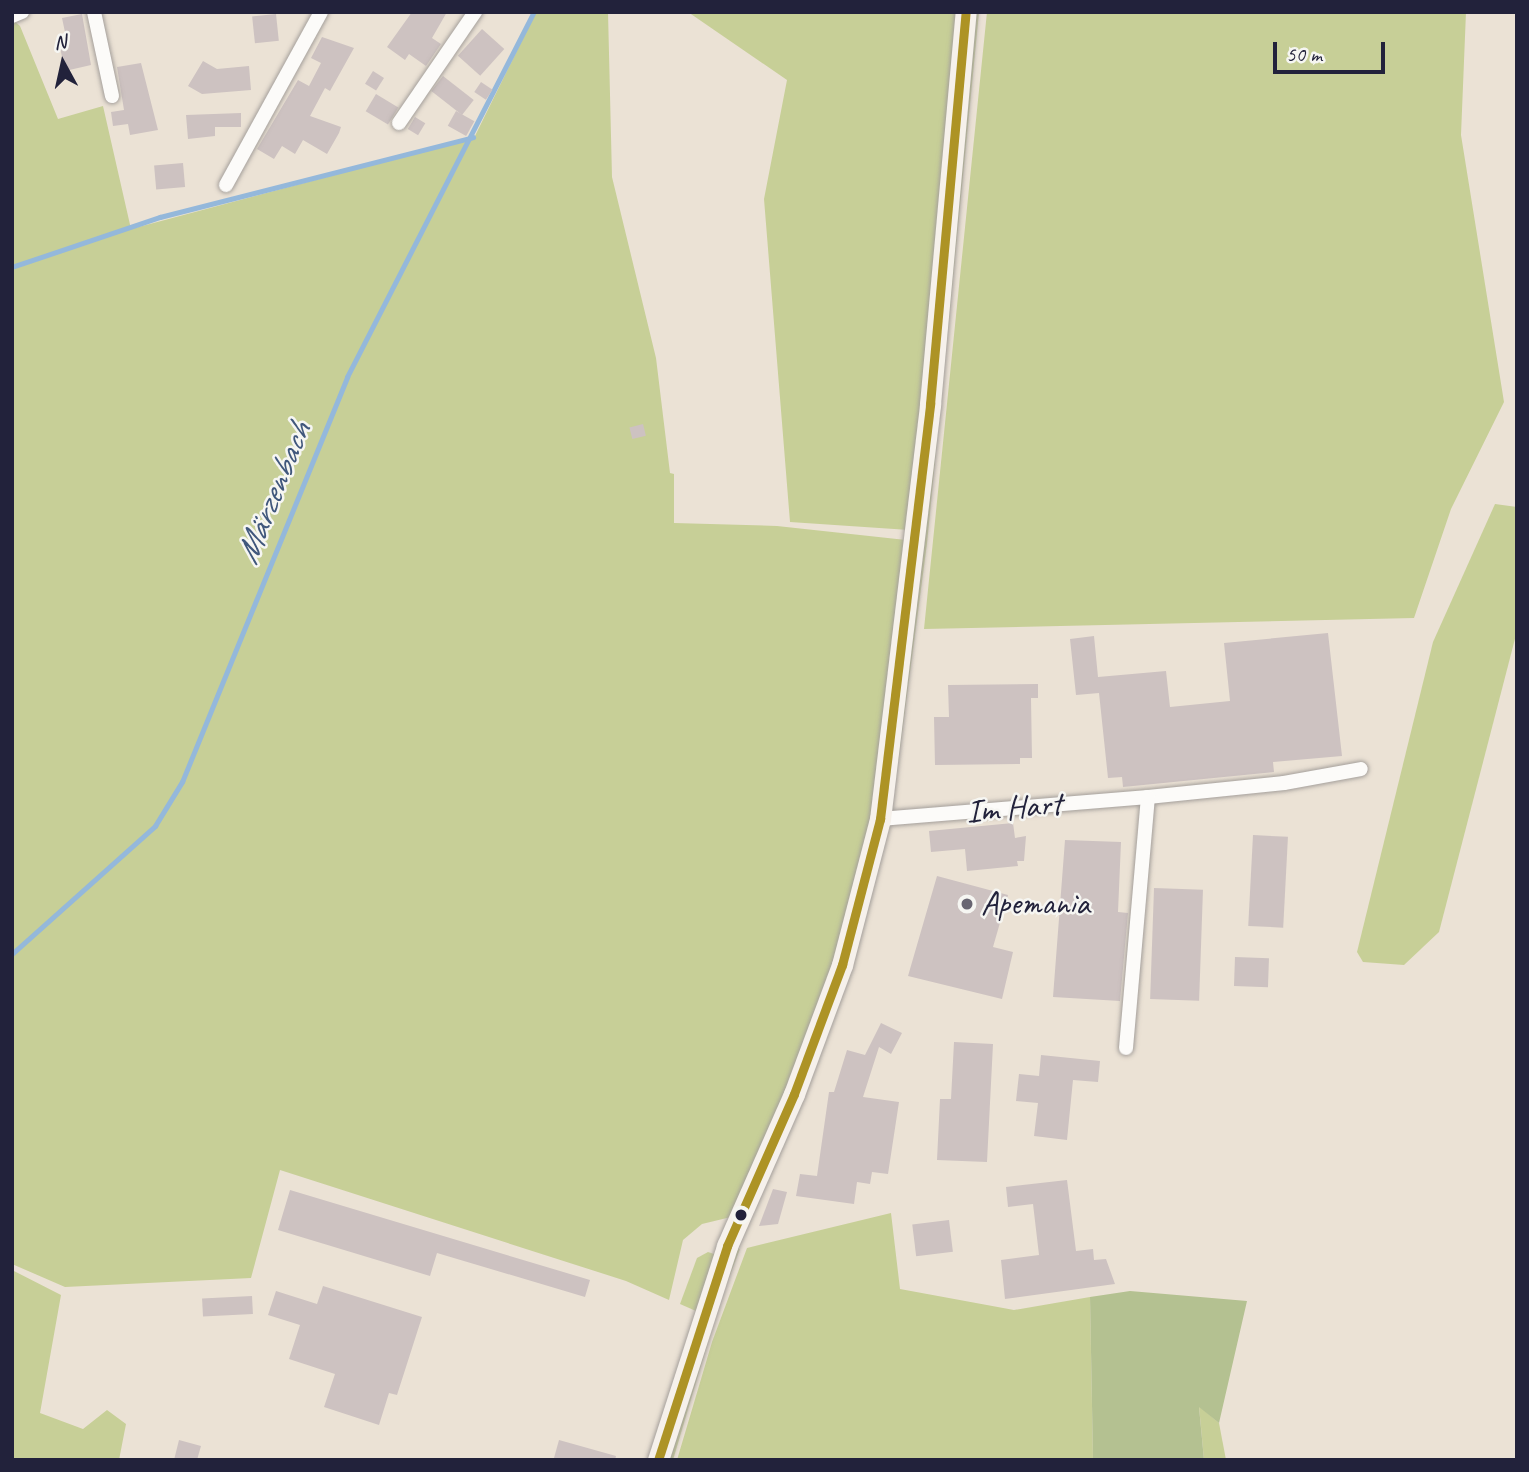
<!DOCTYPE html>
<html>
<head>
<meta charset="utf-8">
<style>
	body { margin:0 }
	#map { position:relative; width:1529px; height:1472px; overflow:hidden; background:#ebe2d5; font-family:Caveat,sans-serif }
	div>[style] { position:absolute }
	.green>* { inset:0; background:#c7cf97 }
	.forest>* { inset:0; background:#b4c191 }
	.stream>* { height:4.5px; margin:-2.25px; padding:0 2.25px; transform-origin:2.25px; border-radius:2.25px; background:#94b8db }
	.building>* { inset:0; background:#cdc2c1; transform-origin:0 0 }
	.roads { filter:drop-shadow(0 0 2px #a49f9b) drop-shadow(0 0 2px #a49f9b) }
	.street>* { height:14px; margin:-7px; padding:0 7px; transform-origin:7px; border-radius:7px; background:#fcfbf9 }
	.secondary>* { height:21px; margin:-10.5px; padding:0 10.5px; transform-origin:10.5px; border-radius:10.5px; background:#f6f1eb }
	.bus-1>* { height:9px; margin:-4.5px; padding:0 4.5px; transform-origin:4.5px; border-radius:4.5px; background:#ad9325 }
	.dots>* { width:19px; height:19px; translate:-50% -50%; box-sizing:border-box; border:4px solid #f6f6f2; border-radius:50% }
	span { translate:-50% -50%; white-space:nowrap; text-align:center; line-height:1.15; -webkit-text-stroke:5px #f6f6f2; paint-order:stroke }
	.street-label { font-size:33px; color:#22223b }
	.poi-label { font-size:33px; color:#22223b }
	.left { translate:0 -50%; text-align:left }
	.water-label { font-size:35px; color:#40577c; font-style:italic }
	.frame { position:absolute; inset:0; border:14px solid #22223b; pointer-events:none }
	.north { position:absolute; left:28px; top:28px; width:70px; height:70px; -webkit-text-stroke:5px #f6f6f2; paint-order:stroke; rotate:352deg; font-size:19px; font-weight:700; line-height:28px; text-align:center; color:#22223b }
	.north::after { content:''; display:block; margin:auto; width:24px; height:32px; background:#22223b; clip-path:polygon(50% 0,100% 100%,50% 72%,0 100%) }
	.scale { position:absolute; left:1273px; top:42px; width:112px; height:32px; box-sizing:border-box; border:4px solid #22223b; border-top:0; padding-left:9px; font-size:21px; line-height:24px; white-space:nowrap; color:#22223b; -webkit-text-stroke:5px #f6f6f2; paint-order:stroke }
</style>
</head>
<body>
<div id="map">
	<div class="green">
		<div style="clip-path:polygon(536px 12px,608px 12px,612px 177px,656px 358px,670px 473px,674px 474px,674px 523px,777px 526px,906px 540px,875px 818px,833px 966px,788px 1092px,731px 1217px,702px 1224px,683px 1240px,669px 1300px,626px 1281px,280px 1170px,251px 1278px,65px 1287px,12px 1264px,12px 19px,20px 26px,58px 119px,103px 106px,131px 229px,474px 138px)"></div>
		<div style="clip-path:polygon(688px 12px,962px 12px,909px 530px,790px 522px,764px 199px,787px 80px)"></div>
		<div style="clip-path:polygon(971px 12px,979px 12px,927px 543px,897px 771px,891px 770px)"></div>
		<div style="clip-path:polygon(987px 12px,1466px 12px,1461px 135px,1504px 402px,1451px 509px,1414px 618px,924px 629px)"></div>
		<div style="clip-path:polygon(1495px 504px,1517px 507px,1517px 631px,1439px 932px,1404px 965px,1363px 962px,1357px 952px,1433px 642px)"></div>
		<div style="clip-path:polygon(891px 1213px,900px 1289px,1014px 1310px,1090px 1297px,1093px 1460px,677px 1460px,712px 1342px,747px 1248px)"></div>
		<div style="clip-path:polygon(740px 1249px,720px 1301px,673px 1460px,664px 1460px,731px 1250px)"></div>
		<div style="clip-path:polygon(708px 1252px,717px 1255px,696px 1311px,680px 1304px,697px 1258px)"></div>
		<div style="clip-path:polygon(12px 1270px,61px 1295px,40px 1413px,83px 1429px,107px 1410px,126px 1424px,119px 1460px,12px 1460px)"></div>
		<div style="clip-path:polygon(1199px 1406px,1219px 1423px,1226px 1460px,1204px 1460px)"></div>
	</div>
	<div class="forest">
		<div style="clip-path:polygon(1130px 1291px,1247px 1301px,1219px 1423px,1199px 1407px,1204px 1460px,1093px 1460px,1090px 1297px)"></div>
	</div>
	<div class="stream">
		<div style="left:12px;top:267px;width:156px;rotate:-18.7deg"></div>
		<div style="left:160px;top:217px;width:323px;rotate:-14.3deg"></div>
		<div style="left:12px;top:954px;width:192px;rotate:-41.8deg"></div>
		<div style="left:155px;top:826px;width:52px;rotate:-58.5deg"></div>
		<div style="left:182px;top:782px;width:437px;rotate:-67.8deg"></div>
		<div style="left:347px;top:377px;width:410px;rotate:-62.9deg"></div>
	</div>
	<div class="building">
		<div style="clip-path:polygon(412px 12px,447px 12px,432px 38px,441px 44px,426px 66px,409px 54px,405px 60px,387px 47px)"></div>
		<div style="clip-path:polygon(82px 14px,91px 65px,65px 71px,58px 38px,66px 37px,62px 18px)"></div>
		<div style="left:276px;top:14px;width:27px;height:24px;rotate:84deg"></div>
		<div style="left:482px;top:29px;width:30px;height:36px;rotate:42deg"></div>
		<div style="clip-path:polygon(322px 37px,354px 48px,330px 91px,325px 88px,310px 116px,341px 127px,339px 133px,327px 154px,303px 140px,295px 154px,282px 146px,274px 159px,257px 149px,298px 80px,309px 86px,321px 63px,311px 58px)"></div>
		<div style="clip-path:polygon(203px 61px,217px 69px,249px 66px,251px 90px,202px 94px,188px 86px)"></div>
		<div style="clip-path:polygon(141px 63px,158px 130px,130px 135px,128px 124px,113px 126px,111px 112px,124px 110px,117px 67px)"></div>
		<div style="left:373px;top:71px;width:13px;height:15px;rotate:32deg"></div>
		<div style="left:443px;top:76px;width:39px;height:19px;rotate:38deg"></div>
		<div style="left:481px;top:82px;width:14px;height:12px;rotate:34deg"></div>
		<div style="left:376px;top:94px;width:26px;height:20px;rotate:31deg"></div>
		<div style="left:456px;top:111px;width:21px;height:17px;rotate:29deg"></div>
		<div style="clip-path:polygon(241px 113px,241px 127px,215px 127px,215px 136px,188px 139px,186px 115px)"></div>
		<div style="left:415px;top:117px;width:12px;height:14px;rotate:31deg"></div>
		<div style="left:183px;top:163px;width:24px;height:29px;rotate:85deg"></div>
		<div style="left:643px;top:424px;width:12px;height:14px;rotate:76deg"></div>
		<div style="clip-path:polygon(1328px 633px,1342px 756px,1273px 762px,1274px 772px,1123px 787px,1122px 777px,1108px 778px,1099px 693px,1076px 695px,1070px 639px,1094px 636px,1098px 677px,1166px 671px,1170px 707px,1230px 701px,1224px 643px)"></div>
		<div style="clip-path:polygon(1038px 684px,1038px 698px,1031px 698px,1032px 758px,1020px 758px,1020px 764px,935px 765px,934px 717px,949px 717px,948px 685px)"></div>
		<div style="clip-path:polygon(1013px 823px,1015px 838px,1026px 836px,1024px 861px,1017px 861px,1018px 866px,967px 871px,965px 849px,931px 852px,929px 831px)"></div>
		<div style="left:1253px;top:835px;width:35px;height:91px;rotate:3deg"></div>
		<div style="clip-path:polygon(1065px 840px,1121px 842px,1118px 912px,1128px 913px,1120px 1001px,1053px 997px)"></div>
		<div style="clip-path:polygon(937px 876px,1008px 895px,993px 947px,1013px 952px,1002px 999px,908px 976px)"></div>
		<div style="left:1154px;top:888px;width:49px;height:111px;rotate:2deg"></div>
		<div style="left:1235px;top:957px;width:34px;height:29px;rotate:2deg"></div>
		<div style="clip-path:polygon(881px 1023px,902px 1033px,891px 1054px,879px 1047px,863px 1097px,899px 1102px,888px 1174px,872px 1172px,870px 1184px,857px 1182px,854px 1204px,796px 1196px,800px 1174px,817px 1176px,829px 1092px,834px 1092px,847px 1050px,865px 1055px)"></div>
		<div style="clip-path:polygon(954px 1042px,993px 1044px,987px 1162px,937px 1160px,940px 1099px,951px 1099px)"></div>
		<div style="clip-path:polygon(1041px 1055px,1100px 1061px,1098px 1082px,1073px 1080px,1067px 1140px,1034px 1136px,1038px 1103px,1016px 1101px,1019px 1074px,1039px 1076px)"></div>
		<div style="clip-path:polygon(1067px 1180px,1076px 1251px,1093px 1249px,1094px 1260px,1106px 1259px,1115px 1284px,1005px 1299px,1001px 1260px,1039px 1255px,1033px 1204px,1008px 1207px,1006px 1187px)"></div>
		<div style="clip-path:polygon(773px 1189px,787px 1192px,778px 1224px,759px 1226px)"></div>
		<div style="clip-path:polygon(290px 1190px,590px 1280px,585px 1297px,437px 1253px,430px 1276px,278px 1230px)"></div>
		<div style="left:949px;top:1220px;width:32px;height:37px;rotate:83deg"></div>
		<div style="clip-path:polygon(323px 1286px,422px 1317px,397px 1395px,389px 1393px,379px 1425px,324px 1407px,335px 1374px,289px 1359px,300px 1325px,268px 1315px,276px 1291px,317px 1304px)"></div>
		<div style="left:252px;top:1296px;width:18px;height:50px;rotate:87deg"></div>
		<div style="clip-path:polygon(179px 1440px,201px 1446px,197px 1460px,174px 1460px)"></div>
		<div style="clip-path:polygon(559px 1440px,616px 1456px,615px 1460px,554px 1458px)"></div>
	</div>
	<div class="roads">
		<div class="street">
			<div style="left:94px;top:12px;width:86px;rotate:77.9deg"></div>
			<div style="left:12px;top:16px;width:11px;rotate:-22deg"></div>
			<div style="left:399px;top:123px;width:135px;rotate:-55.6deg"></div>
			<div style="left:226px;top:185px;width:197px;rotate:-61.2deg"></div>
			<div style="left:880px;top:819px;width:269px;rotate:-4.7deg"></div>
			<div style="left:1148px;top:797px;width:137px;rotate:-5.9deg"></div>
			<div style="left:1284px;top:783px;width:78px;rotate:-10.3deg"></div>
			<div style="left:1126px;top:1048px;width:252px;rotate:-85deg"></div>
		</div>
		<div class="secondary">
			<div style="left:658px;top:1460px;width:225px;rotate:-72.1deg"></div>
			<div style="left:727px;top:1246px;width:166px;rotate:-66.2deg"></div>
			<div style="left:794px;top:1094px;width:138px;rotate:-69.6deg"></div>
			<div style="left:842px;top:965px;width:151px;rotate:-75.4deg"></div>
			<div style="left:880px;top:819px;width:418px;rotate:-83.1deg"></div>
			<div style="left:930px;top:404px;width:394px;rotate:-84.8deg"></div>
		</div>
	</div>
	<div class="bus-1">
		<div style="left:658px;top:1460px;width:225px;rotate:-72.1deg"></div>
		<div style="left:727px;top:1246px;width:166px;rotate:-66.2deg"></div>
		<div style="left:794px;top:1094px;width:138px;rotate:-69.6deg"></div>
		<div style="left:842px;top:965px;width:151px;rotate:-75.4deg"></div>
		<div style="left:880px;top:819px;width:418px;rotate:-83.1deg"></div>
		<div style="left:930px;top:404px;width:394px;rotate:-84.8deg"></div>
	</div>
	<div class="dots">
		<div style="left:967px;top:904px;background:#686571"></div>
		<div style="left:741px;top:1215px;background:#22223b"></div>
	</div>
	<div class="street-label">
		<span style="left:1014px;top:808px;rotate:-5deg">Im Hart</span>
	</div>
	<div class="poi-label">
		<span class="left" style="left:981px;top:904px">Apemania</span>
	</div>
	<div class="water-label">
		<span style="left:273px;top:493px;rotate:-68deg">Märzenbach</span>
	</div>
	<div class="frame"></div>
	<div class="north">N</div>
	<div class="scale">50 m</div>
</div>
</body>
</html>
